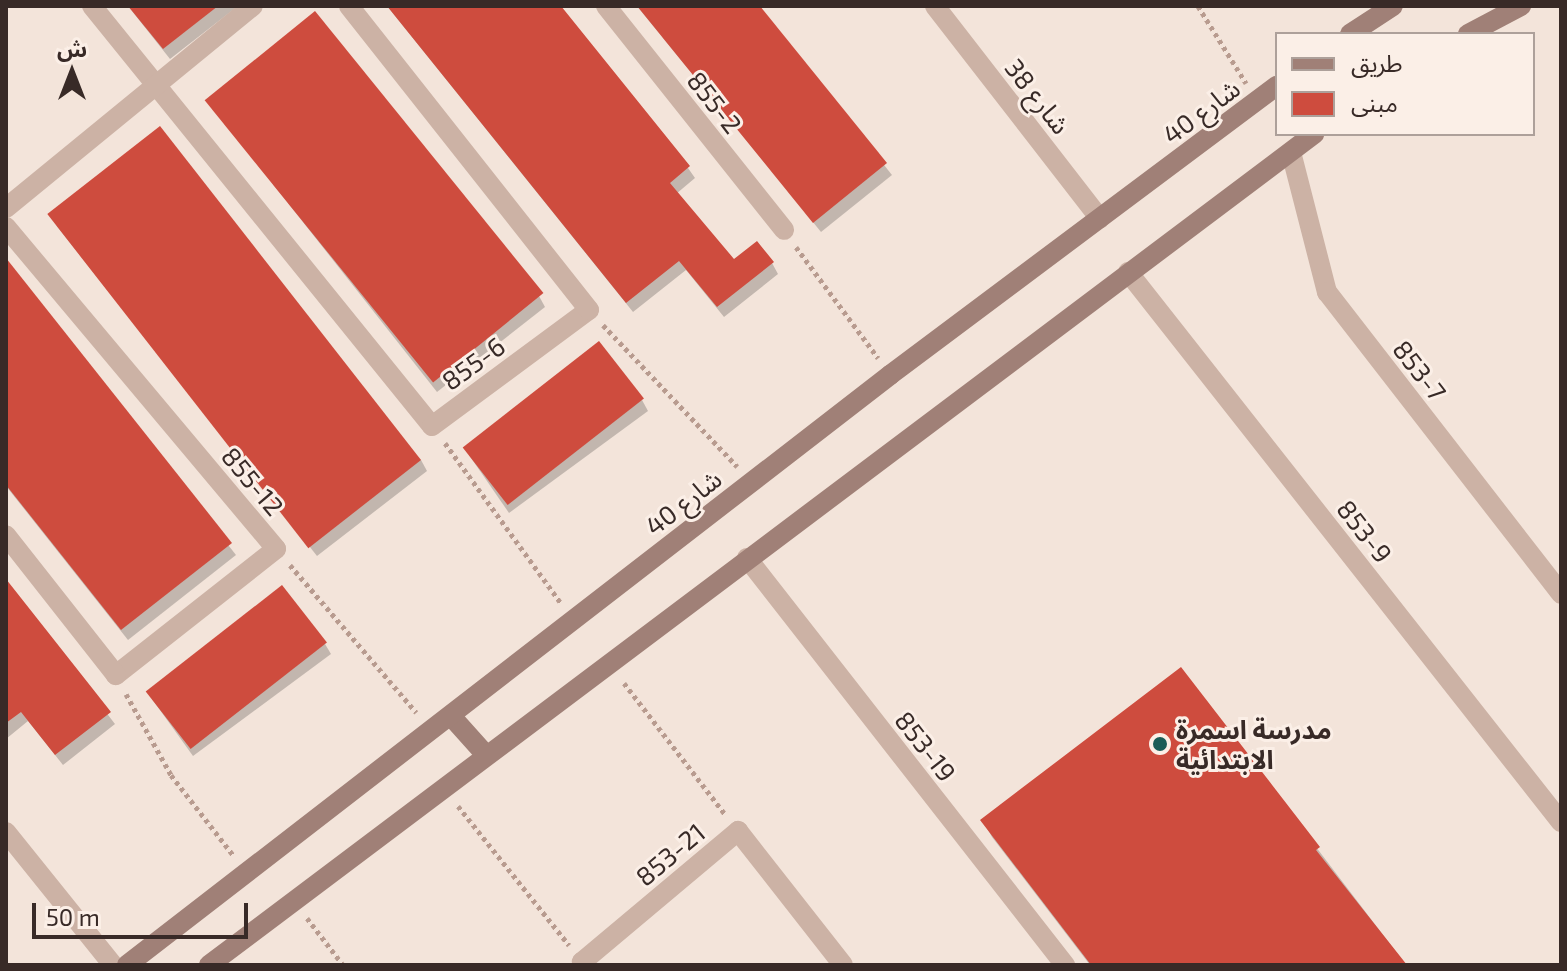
<!DOCTYPE html>
<html>
<head>
<meta charset="utf-8">
<style>
	body { margin:0 }
	#map { position:relative; width:1567px; height:971px; overflow:hidden; background:#f3e4da; font-family:"Exo 2","Noto Sans Arabic",sans-serif }
	div>[style] { position:absolute }
	.shadow>* { inset:0; background:#0003 }
	.building>* { inset:0; background:#ce4c3e; transform-origin:0 0 }
	.path>* { height:5px; margin-top:-2.5px; transform-origin:0; background:repeating-linear-gradient(90deg,#b89b8f 0 4px,transparent 0 8px) }
	.minor>* { height:20px; margin:-10px; padding:0 10px; transform-origin:10px; border-radius:10px; background:#ccb2a5 }
	.tertiary>* { height:20px; margin:-10px; padding:0 10px; transform-origin:10px; border-radius:10px; background:#ccb2a5 }
	.secondary>* { height:20px; margin:-10px; padding:0 10px; transform-origin:10px; border-radius:10px; background:#a08077 }
	.dots>* { width:22px; height:22px; translate:-50% -50%; box-sizing:border-box; border:4px solid #fbefe7; border-radius:50% }
	span { translate:-50% -50%; white-space:nowrap; text-align:center; line-height:1.15; -webkit-text-stroke:6px #fbefe7; paint-order:stroke }
	.street-label { font-size:26px; color:#382a27 }
	.poi-label { font-size:26px; color:#382a27; font-weight:700 }
	.left { translate:0 -50%; text-align:left }
	.frame { position:absolute; inset:0; border:8px solid #382a27; pointer-events:none }
	.legend { position:absolute; left:1275px; top:32px; width:260px; height:104px; box-sizing:border-box; background:#fbefe7; border:2px solid #ada09a; margin:0; padding:10px 14px; list-style:none; font-size:24px; color:#382a27 }
	.legend li { display:flex; align-items:center; gap:16px; height:40px }
	.legend b { width:40px; border:2px solid #ada09a }
	.north { position:absolute; left:32px; top:32px; width:80px; height:80px; -webkit-text-stroke:6px #fbefe7; paint-order:stroke; rotate:0deg; font-size:22px; font-weight:700; line-height:32px; text-align:center; color:#382a27 }
	.north::after { content:''; display:block; margin:auto; width:28px; height:36px; background:#382a27; clip-path:polygon(50% 0,100% 100%,50% 72%,0 100%) }
	.scale { position:absolute; left:32px; top:903px; width:216px; height:36px; box-sizing:border-box; border:4px solid #382a27; border-top:0; padding-left:10px; font-size:24px; line-height:28px; white-space:nowrap; color:#382a27; -webkit-text-stroke:6px #fbefe7; paint-order:stroke }
</style>
</head>
<body>
<div id="map">
	<div class="shadow">
		<div style="clip-path:polygon(128px 6px,238px 6px,170px 59px)"></div>
		<div style="clip-path:polygon(387px 6px,558px 6px,688px 168px,695px 178px,676px 194px,734px 262px,772px 263px,778px 274px,724px 317px,686px 270px,633px 312px)"></div>
		<div style="clip-path:polygon(637px 6px,757px 6px,892px 175px,821px 232px)"></div>
		<div style="clip-path:polygon(206px 99px,539px 296px,545px 307px,437px 392px)"></div>
		<div style="clip-path:polygon(56px 225px,421px 460px,427px 471px,317px 556px)"></div>
		<div style="clip-path:polygon(6px 262px,236px 555px,128px 640px,6px 486px)"></div>
		<div style="clip-path:polygon(642px 400px,648px 411px,509px 513px,469px 455px)"></div>
		<div style="clip-path:polygon(6px 582px,115px 724px,63px 765px,28px 721px,6px 739px)"></div>
		<div style="clip-path:polygon(325px 644px,331px 654px,193px 756px,152px 699px)"></div>
		<div style="clip-path:polygon(1181px 670px,1406px 965px,1090px 965px,992px 837px,983px 821px)"></div>
	</div>
	<div class="building">
		<div style="clip-path:polygon(128px 6px,218px 6px,163px 49px)"></div>
		<div style="clip-path:polygon(387px 6px,561px 6px,690px 166px,670px 183px,734px 259px,757px 241px,774px 262px,717px 307px,679px 261px,626px 303px)"></div>
		<div style="clip-path:polygon(637px 6px,760px 6px,887px 163px,813px 223px)"></div>
		<div style="left:315px;top:11px;width:363px;height:142px;rotate:51deg"></div>
		<div style="left:160px;top:126px;width:424px;height:143px;rotate:52deg"></div>
		<div style="clip-path:polygon(6px 258px,232px 543px,121px 630px,6px 485px)"></div>
		<div style="left:599px;top:341px;width:73px;height:173px;rotate:52deg"></div>
		<div style="clip-path:polygon(6px 579px,111px 712px,55px 755px,21px 712px,6px 723px)"></div>
		<div style="left:282px;top:585px;width:73px;height:173px;rotate:52deg"></div>
		<div style="clip-path:polygon(1181px 667px,1320px 847px,1316px 850px,1407px 965px,1091px 965px,980px 820px)"></div>
	</div>
	<div class="path">
		<div style="left:1198px;top:6px;width:91px;rotate:58.1deg"></div>
		<div style="left:796px;top:247px;width:138px;rotate:53.5deg"></div>
		<div style="left:603px;top:325px;width:195px;rotate:46.5deg"></div>
		<div style="left:445px;top:443px;width:198px;rotate:54.1deg"></div>
		<div style="left:290px;top:565px;width:194px;rotate:49.4deg"></div>
		<div style="left:624px;top:683px;width:165px;rotate:52.4deg"></div>
		<div style="left:126px;top:694px;width:93px;rotate:60.9deg"></div>
		<div style="left:171px;top:775px;width:101px;rotate:52.2deg"></div>
		<div style="left:458px;top:806px;width:178px;rotate:51.4deg"></div>
		<div style="left:307px;top:918px;width:59px;rotate:52.5deg"></div>
	</div>
	<div class="minor">
		<div style="left:92px;top:6px;width:540px;rotate:51.01deg"></div>
		<div style="left:432px;top:426px;width:195px;rotate:-36.5deg"></div>
		<div style="left:589px;top:310px;width:387px;rotate:-128.3deg"></div>
		<div style="left:606px;top:6px;width:286px;rotate:51.5deg"></div>
		<div style="left:1291px;top:152px;width:145px;rotate:75.6deg"></div>
		<div style="left:1327px;top:292px;width:382px;rotate:52.2deg"></div>
		<div style="left:6px;top:208px;width:319px;rotate:-39.3deg"></div>
		<div style="left:6px;top:227px;width:420px;rotate:50deg"></div>
		<div style="left:276px;top:549px;width:204px;rotate:141.8deg"></div>
		<div style="left:116px;top:675px;width:178px;rotate:-128.2deg"></div>
		<div style="left:1128px;top:272px;width:700px;rotate:51.79deg"></div>
		<div style="left:747px;top:558px;width:517px;rotate:52deg"></div>
		<div style="left:6px;top:832px;width:171px;rotate:51.2deg"></div>
		<div style="left:584px;top:965px;width:4px;rotate:-124deg"></div>
		<div style="left:582px;top:962px;width:204px;rotate:-40deg"></div>
		<div style="left:738px;top:831px;width:170px;rotate:51.9deg"></div>
	</div>
	<div class="tertiary">
		<div style="left:935px;top:6px;width:269px;rotate:52.2deg"></div>
	</div>
	<div class="secondary">
		<div style="left:1350px;top:34px;width:51px;rotate:-33.1deg"></div>
		<div style="left:1468px;top:34px;width:60px;rotate:-27.8deg"></div>
		<div style="left:451px;top:716px;width:52px;rotate:48.1deg"></div>
		<div style="left:127px;top:965px;width:965px;rotate:-37.71deg"></div>
		<div style="left:890px;top:375px;width:483px;rotate:-36.8deg"></div>
		<div style="left:209px;top:965px;width:1383px;rotate:-36.94deg"></div>
	</div>
	<div class="dots">
		<div style="left:1160px;top:744px;background:#1a5c57"></div>
	</div>
	<div class="street-label">
		<span style="left:1038px;top:96px;rotate:52deg">شارع 38</span>
		<span style="left:715px;top:102px;rotate:52deg">855-2</span>
		<span style="left:1201px;top:111px;rotate:-37deg">شارع 40</span>
		<span style="left:473px;top:363px;rotate:-36deg">855-6</span>
		<span style="left:1420px;top:370px;rotate:52deg">853-7</span>
		<span style="left:253px;top:481px;rotate:50deg">855-12</span>
		<span style="left:683px;top:502px;rotate:-38deg">شارع 40</span>
		<span style="left:1365px;top:531px;rotate:52deg">853-9</span>
		<span style="left:926px;top:746px;rotate:52deg">853-19</span>
		<span style="left:670px;top:854px;rotate:-40deg">853-21</span>
	</div>
	<div class="poi-label">
		<span class="left" style="left:1176px;top:744px">مدرسة اسمرة<br>الابتدائية</span>
	</div>
	<div class="frame"></div>
	<ul class="legend">
	<li><b style="height:10px;background:#a08077"></b>طريق</li>
	<li><b style="height:22px;background:#ce4c3e"></b>مبنى</li>
	</ul>
	<div class="north">ش</div>
	<div class="scale">50 m</div>
</div>
</body>
</html>
